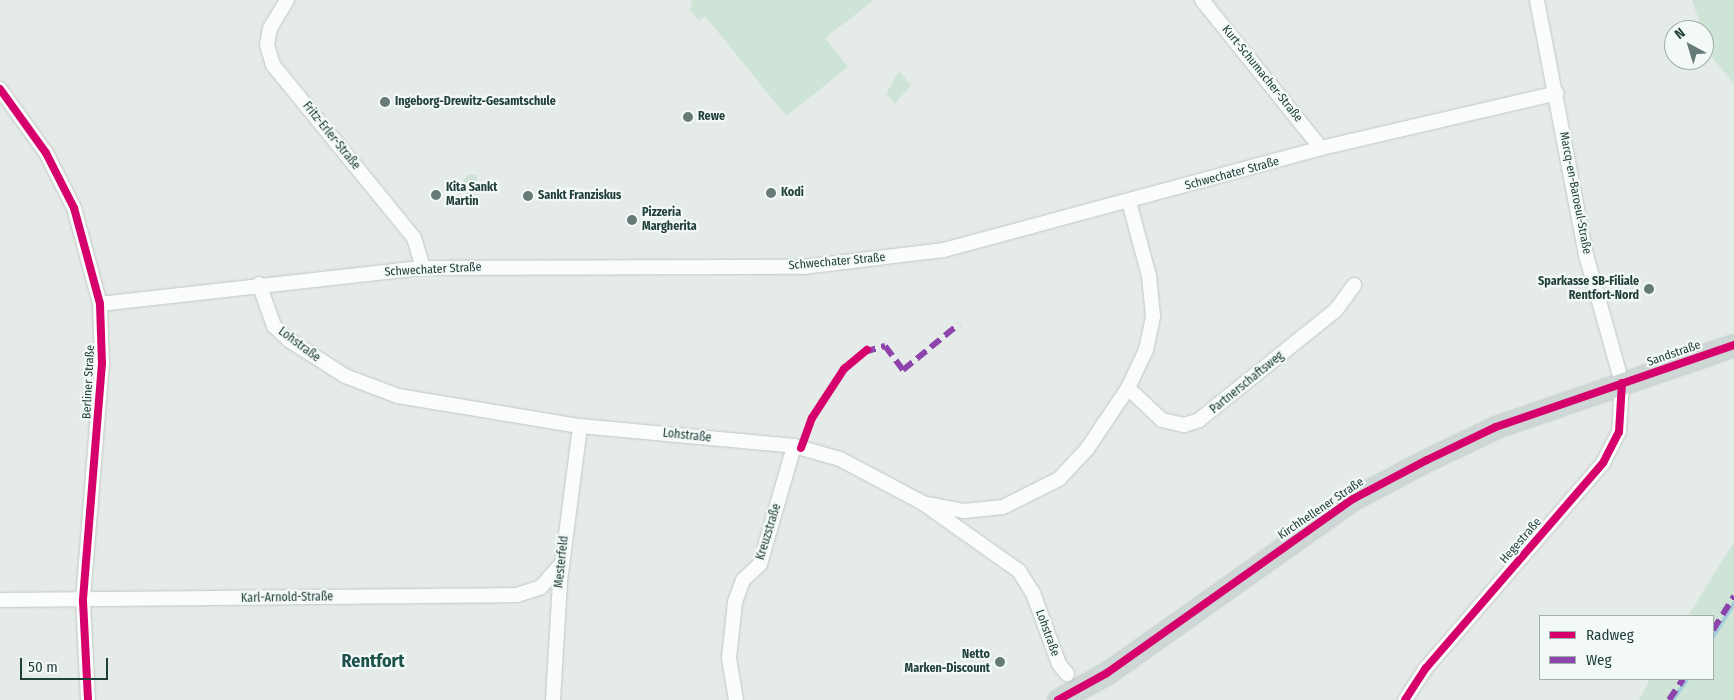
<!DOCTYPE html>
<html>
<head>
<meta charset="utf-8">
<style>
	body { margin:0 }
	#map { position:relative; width:1734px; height:700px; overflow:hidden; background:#e5ebe9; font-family:"Fira Sans Condensed",sans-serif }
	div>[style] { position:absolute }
	.green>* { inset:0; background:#cee4d7 }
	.stream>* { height:4px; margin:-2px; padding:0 2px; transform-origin:2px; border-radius:2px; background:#a4cdda }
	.roads { filter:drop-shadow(0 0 1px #c2c8c6) drop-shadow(0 0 1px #c2c8c6) }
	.minor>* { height:14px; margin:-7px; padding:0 7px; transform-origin:7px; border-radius:7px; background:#fbfcfc }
	.primary>* { height:21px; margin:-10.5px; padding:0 10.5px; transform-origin:10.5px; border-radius:10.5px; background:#cdd7d5 }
	.quiet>* { height:6px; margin-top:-3px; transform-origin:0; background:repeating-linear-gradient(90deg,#8e44ad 0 12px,transparent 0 18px) }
	.cycleway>* { height:8px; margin:-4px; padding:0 4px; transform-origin:4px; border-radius:4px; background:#d6006c }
	.dots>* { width:14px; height:14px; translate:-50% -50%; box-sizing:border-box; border:2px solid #f3f9f7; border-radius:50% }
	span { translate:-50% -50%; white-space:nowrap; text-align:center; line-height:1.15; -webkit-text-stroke:4.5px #f3f9f7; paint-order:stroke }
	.street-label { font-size:12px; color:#213f3b }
	.poi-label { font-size:12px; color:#213f3b; font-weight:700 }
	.left { translate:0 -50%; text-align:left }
	.right { translate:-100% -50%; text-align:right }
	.district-label { font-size:18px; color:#1c524b; font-weight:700 }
	.legend { position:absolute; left:1539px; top:615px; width:175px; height:65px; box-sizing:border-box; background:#f3f9f7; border:1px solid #9fafac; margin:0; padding:6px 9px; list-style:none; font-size:15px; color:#213f3b }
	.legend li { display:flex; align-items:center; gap:10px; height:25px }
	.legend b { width:25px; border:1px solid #9fafac }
	.north { position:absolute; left:1664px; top:20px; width:50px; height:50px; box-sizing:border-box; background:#f3f9f7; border:1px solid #9fafac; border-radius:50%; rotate:321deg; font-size:14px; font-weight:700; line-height:20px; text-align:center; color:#213f3b }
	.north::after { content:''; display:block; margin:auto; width:18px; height:22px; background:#667b78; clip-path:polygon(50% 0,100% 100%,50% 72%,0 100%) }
	.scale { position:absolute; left:20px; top:658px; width:88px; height:22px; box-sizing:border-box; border:2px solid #213f3b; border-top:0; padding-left:6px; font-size:15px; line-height:18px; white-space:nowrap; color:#213f3b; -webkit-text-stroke:4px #f3f9f7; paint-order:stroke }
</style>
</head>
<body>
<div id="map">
	<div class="green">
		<div style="clip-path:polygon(692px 0,874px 0,825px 38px,848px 67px,786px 116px,705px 16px,699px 21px,690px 10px)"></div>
		<div style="clip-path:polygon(1692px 0,1734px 0,1734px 84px,1711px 56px)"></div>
		<div style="clip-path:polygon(899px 71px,911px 85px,895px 104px,886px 94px)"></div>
		<div style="clip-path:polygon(468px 175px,477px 175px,475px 196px,469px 198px,458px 186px)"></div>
		<div style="clip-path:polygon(1734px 542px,1734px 700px,1639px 700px,1650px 679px,1713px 679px,1713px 616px,1688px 616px)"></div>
	</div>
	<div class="stream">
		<div style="left:1713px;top:637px;width:40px;rotate:-58deg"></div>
		<div style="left:1673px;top:700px;width:25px;rotate:-56deg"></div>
	</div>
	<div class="roads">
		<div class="minor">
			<div style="left:287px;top:0;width:33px;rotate:121deg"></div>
			<div style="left:270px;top:28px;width:17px;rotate:100deg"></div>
			<div style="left:267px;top:45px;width:21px;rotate:73deg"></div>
			<div style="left:273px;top:65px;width:223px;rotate:50.8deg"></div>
			<div style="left:414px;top:238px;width:31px;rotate:73deg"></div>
			<div style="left:1202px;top:0;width:190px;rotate:51.2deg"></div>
			<div style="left:0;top:89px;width:79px;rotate:54.3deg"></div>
			<div style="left:46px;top:153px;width:62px;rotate:63deg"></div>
			<div style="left:74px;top:208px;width:99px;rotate:74.8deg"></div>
			<div style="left:100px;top:304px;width:59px;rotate:88.1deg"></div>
			<div style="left:102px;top:363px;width:239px;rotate:94.6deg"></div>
			<div style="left:83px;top:601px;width:99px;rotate:87.1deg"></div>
			<div style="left:259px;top:284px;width:45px;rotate:70.3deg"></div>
			<div style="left:274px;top:326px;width:21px;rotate:43deg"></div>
			<div style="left:289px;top:340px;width:67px;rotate:32.7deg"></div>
			<div style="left:345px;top:376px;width:57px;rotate:20.7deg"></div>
			<div style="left:398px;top:396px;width:184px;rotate:9.4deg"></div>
			<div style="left:580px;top:426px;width:215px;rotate:5.3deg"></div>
			<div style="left:794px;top:446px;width:48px;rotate:15.8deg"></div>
			<div style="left:840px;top:459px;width:94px;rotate:27.9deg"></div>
			<div style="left:923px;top:503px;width:118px;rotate:35.3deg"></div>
			<div style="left:1019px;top:571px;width:26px;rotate:58deg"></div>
			<div style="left:1033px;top:593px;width:76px;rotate:69.9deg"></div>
			<div style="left:1059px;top:664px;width:13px;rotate:51deg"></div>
			<div style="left:100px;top:304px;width:325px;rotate:-6.4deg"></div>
			<div style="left:423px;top:268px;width:380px;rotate:-0.2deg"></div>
			<div style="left:803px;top:267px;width:142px;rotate:-6.9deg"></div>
			<div style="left:944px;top:250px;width:391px;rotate:-15.1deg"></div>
			<div style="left:1321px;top:148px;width:242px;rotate:-13.1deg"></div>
			<div style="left:1128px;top:388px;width:47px;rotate:43.3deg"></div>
			<div style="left:1162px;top:420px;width:23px;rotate:13deg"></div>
			<div style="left:1184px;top:425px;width:16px;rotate:-18deg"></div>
			<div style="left:1199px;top:420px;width:176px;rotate:-38.8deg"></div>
			<div style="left:1336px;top:310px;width:31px;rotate:-54deg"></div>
			<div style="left:928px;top:504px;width:37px;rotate:11deg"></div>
			<div style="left:964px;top:511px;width:39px;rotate:-6deg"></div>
			<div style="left:1003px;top:507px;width:63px;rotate:-26.6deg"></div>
			<div style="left:1059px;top:479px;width:41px;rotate:-47deg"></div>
			<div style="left:1087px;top:449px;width:73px;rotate:-56.1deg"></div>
			<div style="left:1128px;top:388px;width:42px;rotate:-64.7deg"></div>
			<div style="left:1146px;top:350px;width:35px;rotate:-78deg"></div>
			<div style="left:1153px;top:316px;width:40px;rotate:-95.7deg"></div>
			<div style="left:1149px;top:276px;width:77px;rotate:-105.1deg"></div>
			<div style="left:0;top:600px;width:517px;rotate:-0.55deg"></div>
			<div style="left:517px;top:595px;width:25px;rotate:-18deg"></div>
			<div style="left:541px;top:587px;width:32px;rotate:-49deg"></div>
			<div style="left:553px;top:700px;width:119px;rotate:-86.6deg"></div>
			<div style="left:560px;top:581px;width:156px;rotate:-82.6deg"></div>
			<div style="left:736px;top:700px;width:43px;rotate:-99.5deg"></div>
			<div style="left:729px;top:658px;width:56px;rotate:-83.9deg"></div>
			<div style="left:735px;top:602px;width:23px;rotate:-70deg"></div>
			<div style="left:743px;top:580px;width:23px;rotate:-43deg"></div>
			<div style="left:760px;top:564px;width:123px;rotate:-73.9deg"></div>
			<div style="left:1405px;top:700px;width:38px;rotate:-57deg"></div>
			<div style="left:1426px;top:668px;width:271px;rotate:-49.2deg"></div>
			<div style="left:1603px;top:463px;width:35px;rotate:-63deg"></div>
			<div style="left:1619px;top:432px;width:49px;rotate:-86.5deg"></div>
			<div style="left:1622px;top:383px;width:133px;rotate:-105.7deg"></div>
			<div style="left:1586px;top:255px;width:260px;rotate:-100.9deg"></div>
		</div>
		<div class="primary">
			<div style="left:1058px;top:700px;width:56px;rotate:-28.9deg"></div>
			<div style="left:1107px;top:673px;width:301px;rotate:-35.3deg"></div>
			<div style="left:1353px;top:499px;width:84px;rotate:-27.8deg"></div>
			<div style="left:1427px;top:460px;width:76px;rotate:-25.6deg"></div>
			<div style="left:1496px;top:427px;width:252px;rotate:-19deg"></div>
		</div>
	</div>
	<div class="quiet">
		<div style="left:864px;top:352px;width:22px;rotate:-16deg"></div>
		<div style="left:885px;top:346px;width:30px;rotate:53deg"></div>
		<div style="left:903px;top:370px;width:72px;rotate:-39.4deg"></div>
		<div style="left:1713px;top:630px;width:40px;rotate:-58deg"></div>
		<div style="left:1669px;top:700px;width:25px;rotate:-56deg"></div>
	</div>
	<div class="cycleway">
		<div style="left:0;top:89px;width:79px;rotate:54.3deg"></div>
		<div style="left:46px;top:153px;width:62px;rotate:63deg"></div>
		<div style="left:74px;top:208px;width:99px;rotate:74.8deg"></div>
		<div style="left:100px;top:304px;width:59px;rotate:88.1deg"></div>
		<div style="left:102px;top:363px;width:239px;rotate:94.6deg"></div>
		<div style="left:83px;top:601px;width:99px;rotate:87.1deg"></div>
		<div style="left:801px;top:448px;width:32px;rotate:-70deg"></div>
		<div style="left:812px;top:418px;width:59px;rotate:-56.9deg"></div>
		<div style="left:844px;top:369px;width:30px;rotate:-40deg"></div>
		<div style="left:1058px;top:700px;width:56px;rotate:-28.9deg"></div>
		<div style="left:1107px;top:673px;width:301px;rotate:-35.3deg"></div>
		<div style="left:1353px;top:499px;width:84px;rotate:-27.8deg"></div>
		<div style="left:1427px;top:460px;width:76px;rotate:-25.6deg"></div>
		<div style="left:1496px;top:427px;width:252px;rotate:-19deg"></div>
		<div style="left:1405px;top:700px;width:38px;rotate:-57deg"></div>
		<div style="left:1426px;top:668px;width:271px;rotate:-49.2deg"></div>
		<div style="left:1603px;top:463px;width:35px;rotate:-63deg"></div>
		<div style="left:1619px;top:432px;width:49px;rotate:-86.5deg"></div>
	</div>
	<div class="dots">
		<div style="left:385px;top:102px;background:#667b78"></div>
		<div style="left:688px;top:117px;background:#667b78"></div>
		<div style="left:771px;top:193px;background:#667b78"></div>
		<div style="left:436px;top:195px;background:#667b78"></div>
		<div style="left:528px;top:196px;background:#667b78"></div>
		<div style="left:632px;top:220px;background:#667b78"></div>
		<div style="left:1649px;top:289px;background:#667b78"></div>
		<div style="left:1000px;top:662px;background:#667b78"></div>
	</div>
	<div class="street-label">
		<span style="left:1262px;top:74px;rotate:51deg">Kurt-Schumacher-Straße</span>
		<span style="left:331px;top:136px;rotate:51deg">Fritz-Erler-Straße</span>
		<span style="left:1232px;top:174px;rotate:-15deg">Schwechater Straße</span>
		<span style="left:1575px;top:193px;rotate:79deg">Marcq-en-Baroeul-Straße</span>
		<span style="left:837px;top:262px;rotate:-5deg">Schwechater Straße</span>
		<span style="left:433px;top:270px;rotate:-3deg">Schwechater Straße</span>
		<span style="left:299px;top:345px;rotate:37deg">Lohstraße</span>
		<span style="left:1674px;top:354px;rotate:-19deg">Sandstraße</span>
		<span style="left:89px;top:382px;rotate:-87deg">Berliner Straße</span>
		<span style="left:1247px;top:383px;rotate:-39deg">Partnerschaftsweg</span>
		<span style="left:687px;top:436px;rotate:6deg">Lohstraße</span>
		<span style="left:1321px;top:509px;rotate:-34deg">Kirchhellener Straße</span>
		<span style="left:769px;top:532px;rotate:-73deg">Kreuzstraße</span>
		<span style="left:1521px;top:541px;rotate:-49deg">Hegestraße</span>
		<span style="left:562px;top:562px;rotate:-84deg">Mesterfeld</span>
		<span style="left:287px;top:598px;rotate:-1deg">Karl-Arnold-Straße</span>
		<span style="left:1047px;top:633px;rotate:70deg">Lohstraße</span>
	</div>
	<div class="poi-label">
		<span class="left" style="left:395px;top:102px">Ingeborg-Drewitz-Gesamtschule</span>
		<span class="left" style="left:698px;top:117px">Rewe</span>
		<span class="left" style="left:446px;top:195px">Kita Sankt<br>Martin</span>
		<span class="left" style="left:781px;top:193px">Kodi</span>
		<span class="left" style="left:538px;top:196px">Sankt Franziskus</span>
		<span class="left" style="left:642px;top:220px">Pizzeria<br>Margherita</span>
		<span class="right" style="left:1639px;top:289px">Sparkasse SB-Filiale<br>Rentfort-Nord</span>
		<span class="right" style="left:990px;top:662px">Netto<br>Marken-Discount</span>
	</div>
	<div class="district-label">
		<span style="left:373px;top:661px">Rentfort</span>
	</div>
	<ul class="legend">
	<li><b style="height:6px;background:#d6006c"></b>Radweg</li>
	<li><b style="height:6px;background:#8e44ad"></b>Weg</li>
	</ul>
	<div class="north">N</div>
	<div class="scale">50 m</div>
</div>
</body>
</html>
